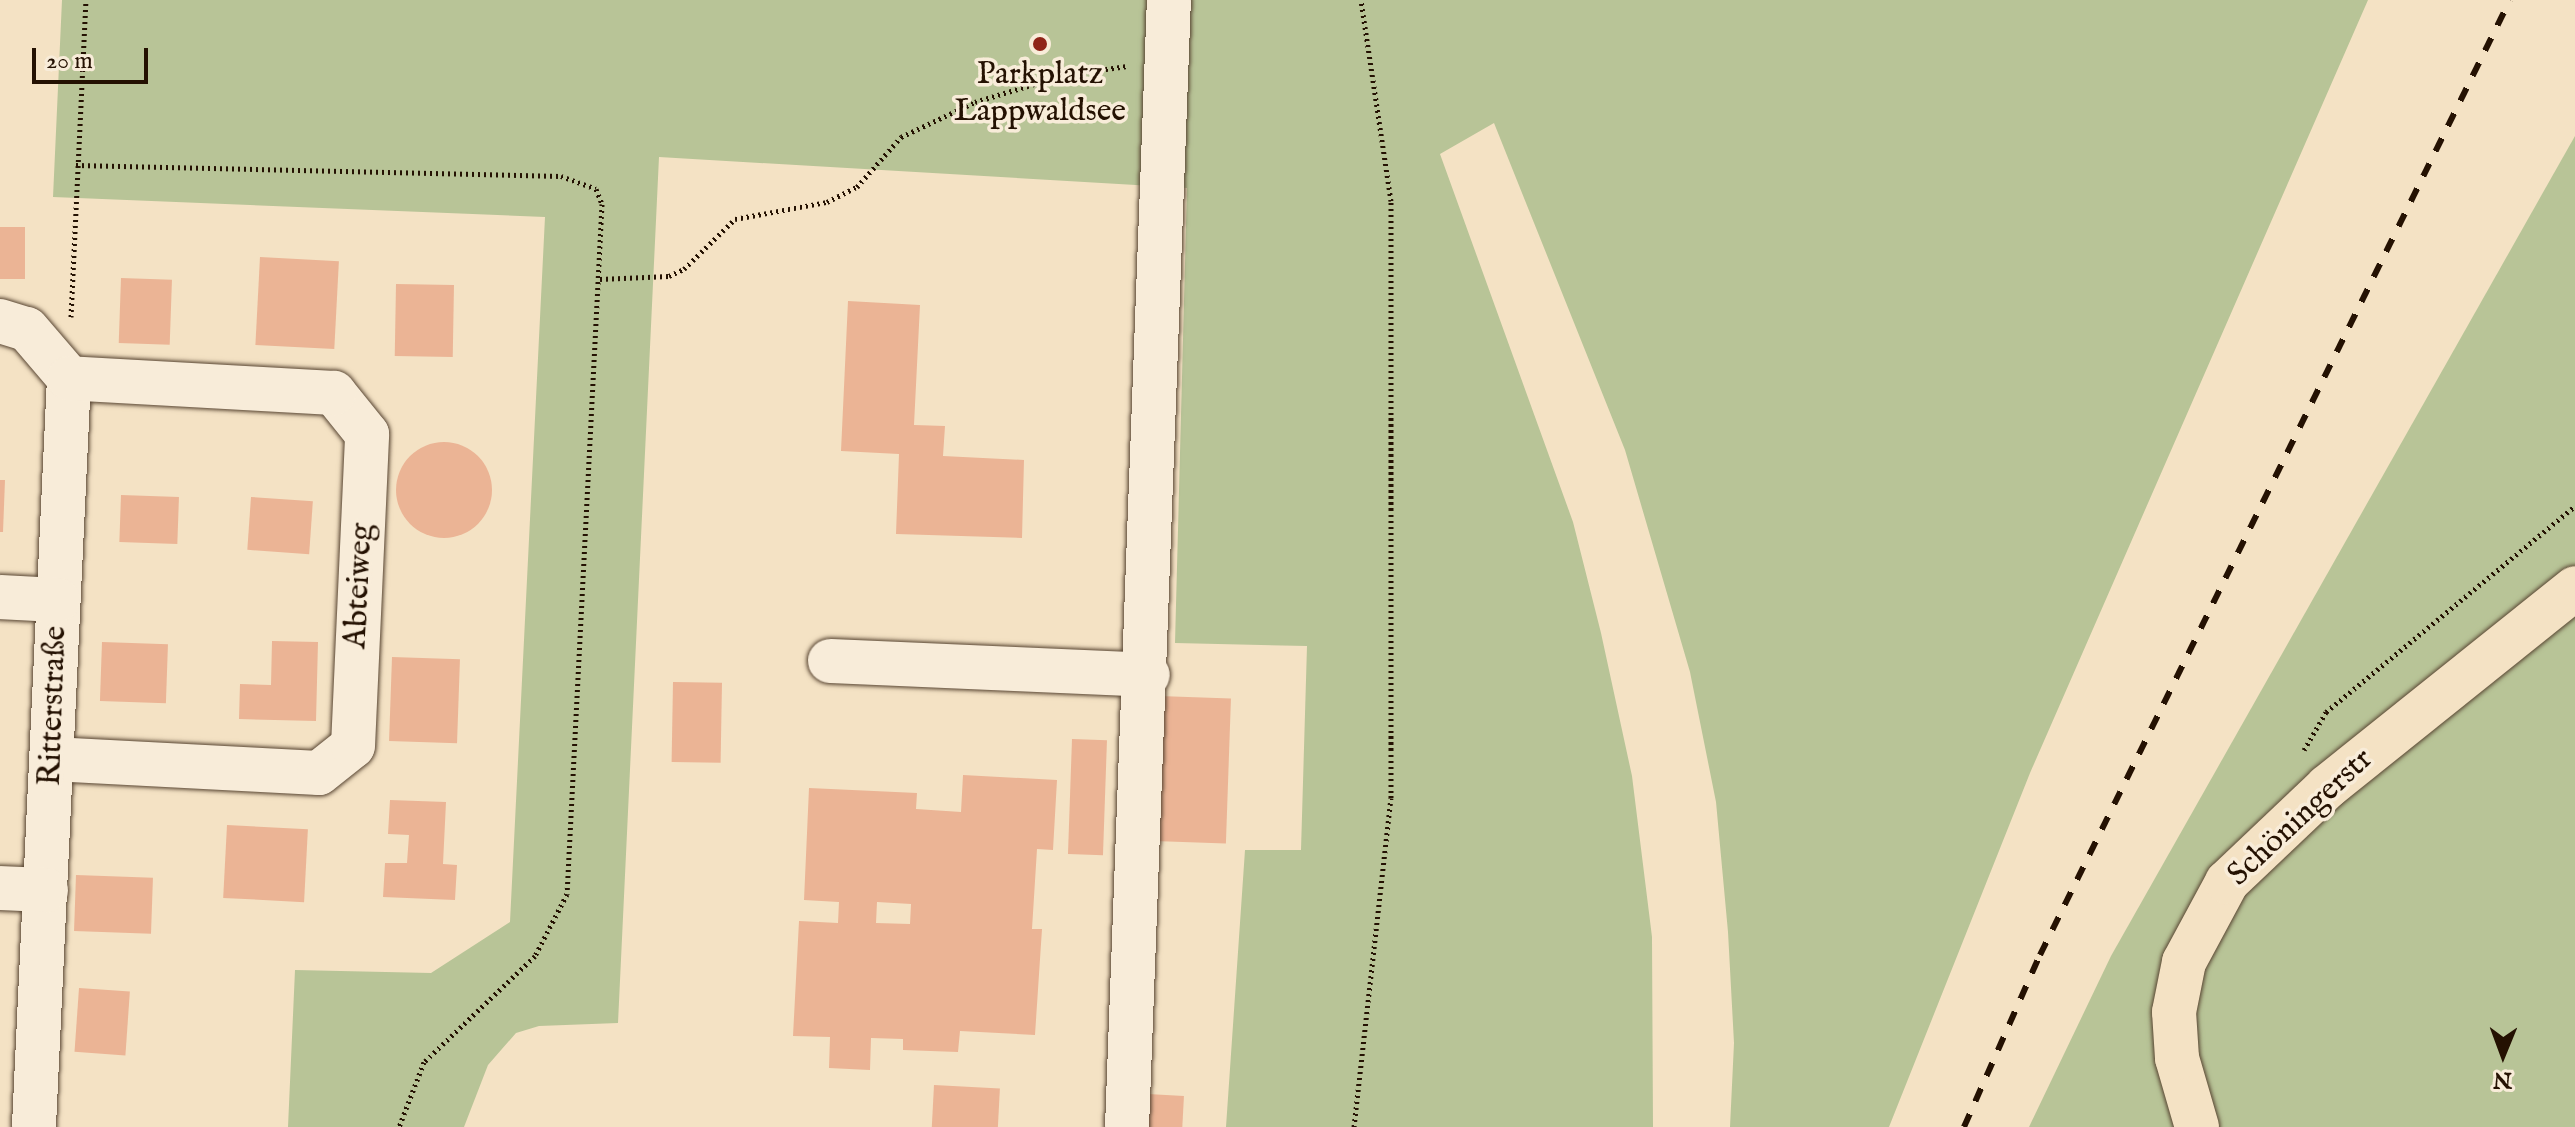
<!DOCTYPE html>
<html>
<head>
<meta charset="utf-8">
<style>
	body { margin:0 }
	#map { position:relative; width:2575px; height:1127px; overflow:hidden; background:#f4e2c4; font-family:"IM FELL English",serif }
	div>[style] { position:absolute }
	.green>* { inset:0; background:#b8c497 }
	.building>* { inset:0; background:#ebb495; transform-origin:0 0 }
	.round { border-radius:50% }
	.path>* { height:5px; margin-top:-2.5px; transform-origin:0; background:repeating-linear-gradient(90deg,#241102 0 2px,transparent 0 6px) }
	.roads { filter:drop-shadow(0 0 2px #584532) drop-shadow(0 0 2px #584532) }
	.minor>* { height:44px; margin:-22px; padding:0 22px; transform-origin:22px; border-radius:22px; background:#f8ecd9 }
	.major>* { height:44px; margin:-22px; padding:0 22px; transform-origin:22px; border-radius:22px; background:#f4e2c4 }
	.rail>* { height:6px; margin-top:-3px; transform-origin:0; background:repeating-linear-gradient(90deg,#241102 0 14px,transparent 0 28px) }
	.dots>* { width:22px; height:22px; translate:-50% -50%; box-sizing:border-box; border:4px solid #f8ecd9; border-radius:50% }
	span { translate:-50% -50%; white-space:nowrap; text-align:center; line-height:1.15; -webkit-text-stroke:7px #f8ecd9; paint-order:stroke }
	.poi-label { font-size:32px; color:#241102 }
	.street-label { font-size:32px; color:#241102 }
	.north { position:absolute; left:2463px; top:1015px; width:80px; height:80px; -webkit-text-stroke:6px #f8ecd9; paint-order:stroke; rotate:181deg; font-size:22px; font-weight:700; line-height:32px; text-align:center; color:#241102 }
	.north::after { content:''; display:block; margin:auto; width:28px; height:36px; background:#241102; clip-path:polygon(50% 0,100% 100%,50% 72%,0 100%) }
	.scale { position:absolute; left:32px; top:48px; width:116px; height:36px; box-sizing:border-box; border:4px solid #241102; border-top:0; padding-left:10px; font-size:24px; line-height:28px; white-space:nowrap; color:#241102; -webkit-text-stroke:6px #f8ecd9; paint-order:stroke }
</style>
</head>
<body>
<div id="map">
	<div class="green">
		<div style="clip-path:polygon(62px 0,2368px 0,2030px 773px,1889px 1127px,1730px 1127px,1734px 1043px,1728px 932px,1716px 802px,1690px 672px,1625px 450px,1494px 123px,1440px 154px,1573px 522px,1601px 633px,1632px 776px,1652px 937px,1653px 1127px,1226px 1127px,1245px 850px,1301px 850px,1307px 646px,1175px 643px,1187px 188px,659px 157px,618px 1023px,539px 1026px,516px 1033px,488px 1065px,464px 1127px,288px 1127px,295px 970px,431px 973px,510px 922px,545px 217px,53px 197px)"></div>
		<div style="clip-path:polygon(2575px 136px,2575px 1127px,2029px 1127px,2111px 956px)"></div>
	</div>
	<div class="building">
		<div style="left:0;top:227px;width:25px;height:52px"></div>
		<div style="left:260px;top:257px;width:79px;height:88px;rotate:3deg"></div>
		<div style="left:121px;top:278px;width:51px;height:65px;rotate:2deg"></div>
		<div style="left:396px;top:284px;width:58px;height:72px;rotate:1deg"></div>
		<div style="clip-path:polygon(848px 301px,920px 305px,914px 425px,945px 426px,943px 456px,1024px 460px,1022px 538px,896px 534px,899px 454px,841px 451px)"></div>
		<div class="round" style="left:396px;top:442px;width:96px;height:96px"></div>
		<div style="clip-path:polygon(0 480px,5px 480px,3px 532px,0 532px)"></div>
		<div style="left:121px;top:495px;width:58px;height:47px;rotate:2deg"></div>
		<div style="left:251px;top:497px;width:62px;height:53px;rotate:4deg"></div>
		<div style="clip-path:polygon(272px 641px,318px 642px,316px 721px,239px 719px,240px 684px,271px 685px)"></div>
		<div style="left:102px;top:642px;width:66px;height:59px;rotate:2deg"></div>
		<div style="left:392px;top:657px;width:68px;height:84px;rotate:2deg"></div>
		<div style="left:673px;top:682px;width:49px;height:80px;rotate:1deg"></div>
		<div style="left:1159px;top:696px;width:72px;height:145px;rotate:2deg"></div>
		<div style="left:1072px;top:739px;width:35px;height:115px;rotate:2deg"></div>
		<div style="clip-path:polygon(evenodd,963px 775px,1057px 780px,1053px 850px,1037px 849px,1032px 929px,1042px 929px,1035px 1035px,960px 1031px,958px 1052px,903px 1050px,903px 1039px,871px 1038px,870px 1070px,829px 1068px,830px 1037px,793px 1036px,799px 921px,838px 923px,839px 902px,804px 900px,809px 788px,917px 793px,916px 809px,961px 812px,963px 775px,877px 902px,911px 904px,910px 924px,876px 923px,877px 902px)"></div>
		<div style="clip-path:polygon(390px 800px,446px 802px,443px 864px,457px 865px,455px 900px,383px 897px,385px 863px,407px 863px,409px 835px,388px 834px)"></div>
		<div style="left:227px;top:825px;width:81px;height:73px;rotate:3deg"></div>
		<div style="left:76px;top:875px;width:77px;height:56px;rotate:2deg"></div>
		<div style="left:79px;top:988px;width:51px;height:64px;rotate:4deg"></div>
		<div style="left:934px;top:1085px;width:66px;height:42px;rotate:3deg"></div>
		<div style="left:1148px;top:1094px;width:36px;height:33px;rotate:3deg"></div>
	</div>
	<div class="path">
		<div style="left:76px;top:165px;width:485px;rotate:1.3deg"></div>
		<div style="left:561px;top:176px;width:37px;rotate:20deg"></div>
		<div style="left:596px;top:189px;width:16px;rotate:68deg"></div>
		<div style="left:602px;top:204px;width:691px;rotate:92.9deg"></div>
		<div style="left:567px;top:894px;width:70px;rotate:117.3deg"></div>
		<div style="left:535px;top:956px;width:153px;rotate:136.3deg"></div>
		<div style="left:424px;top:1062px;width:70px;rotate:111deg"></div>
		<div style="left:600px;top:279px;width:69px;rotate:-2.5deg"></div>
		<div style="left:669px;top:276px;width:17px;rotate:-25deg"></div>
		<div style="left:684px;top:269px;width:71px;rotate:-44.4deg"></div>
		<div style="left:735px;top:219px;width:94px;rotate:-10.5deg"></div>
		<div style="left:827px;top:202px;width:34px;rotate:-27deg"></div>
		<div style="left:857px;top:187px;width:67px;rotate:-48.7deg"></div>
		<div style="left:901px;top:137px;width:82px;rotate:-25.3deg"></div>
		<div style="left:975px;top:102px;width:93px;rotate:-16.9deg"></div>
		<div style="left:1064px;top:75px;width:64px;rotate:-8.1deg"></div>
		<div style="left:71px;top:317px;width:317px;rotate:-87.3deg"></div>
		<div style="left:2304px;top:750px;width:44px;rotate:-59.9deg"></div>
		<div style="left:2326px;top:712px;width:323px;rotate:-39.6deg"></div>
		<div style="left:1354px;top:1127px;width:331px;rotate:-83.6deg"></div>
		<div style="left:1391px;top:798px;width:597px;rotate:-90deg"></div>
		<div style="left:1391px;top:201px;width:203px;rotate:-98.5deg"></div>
	</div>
	<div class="roads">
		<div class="minor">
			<div style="left:0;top:321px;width:28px;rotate:17deg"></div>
			<div style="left:27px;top:329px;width:65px;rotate:49.4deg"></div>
			<div style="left:69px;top:378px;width:750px;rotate:92.68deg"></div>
			<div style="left:0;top:597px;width:58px;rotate:3deg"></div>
			<div style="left:830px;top:661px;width:318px;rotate:2.5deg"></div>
			<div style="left:52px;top:759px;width:267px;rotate:3deg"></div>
			<div style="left:319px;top:773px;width:43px;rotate:-38.5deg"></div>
			<div style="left:353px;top:746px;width:312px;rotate:-87.4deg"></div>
			<div style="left:367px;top:434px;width:53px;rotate:-128.8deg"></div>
			<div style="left:334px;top:393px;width:265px;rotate:-176.8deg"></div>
			<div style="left:0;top:888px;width:46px;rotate:2.5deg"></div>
			<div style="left:1127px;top:1127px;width:1128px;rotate:-87.87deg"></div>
		</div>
		<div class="major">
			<div style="left:2197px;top:1127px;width:72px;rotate:-106.2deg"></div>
			<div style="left:2177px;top:1058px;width:46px;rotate:-93.7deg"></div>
			<div style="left:2174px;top:1012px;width:51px;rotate:-78.7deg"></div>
			<div style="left:2184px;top:962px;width:91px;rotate:-61.7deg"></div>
			<div style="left:2227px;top:882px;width:138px;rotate:-43.5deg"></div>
			<div style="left:2327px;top:787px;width:318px;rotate:-38.7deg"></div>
		</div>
	</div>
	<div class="rail">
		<div style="left:1964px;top:1127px;width:188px;rotate:-66.2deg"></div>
		<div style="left:2040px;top:955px;width:1064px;rotate:-63.8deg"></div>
	</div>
	<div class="dots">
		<div style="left:1040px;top:44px;background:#8f2418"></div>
	</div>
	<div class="poi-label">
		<span style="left:1040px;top:94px">Parkplatz<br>Lappwaldsee</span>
	</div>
	<div class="street-label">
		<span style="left:360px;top:586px;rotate:-87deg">Abteiweg</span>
		<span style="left:54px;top:706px;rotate:-88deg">Ritterstraße</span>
		<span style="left:2301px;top:818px;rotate:-43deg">Schöningerstr</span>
	</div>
	<div class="north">N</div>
	<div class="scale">20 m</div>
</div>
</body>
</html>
